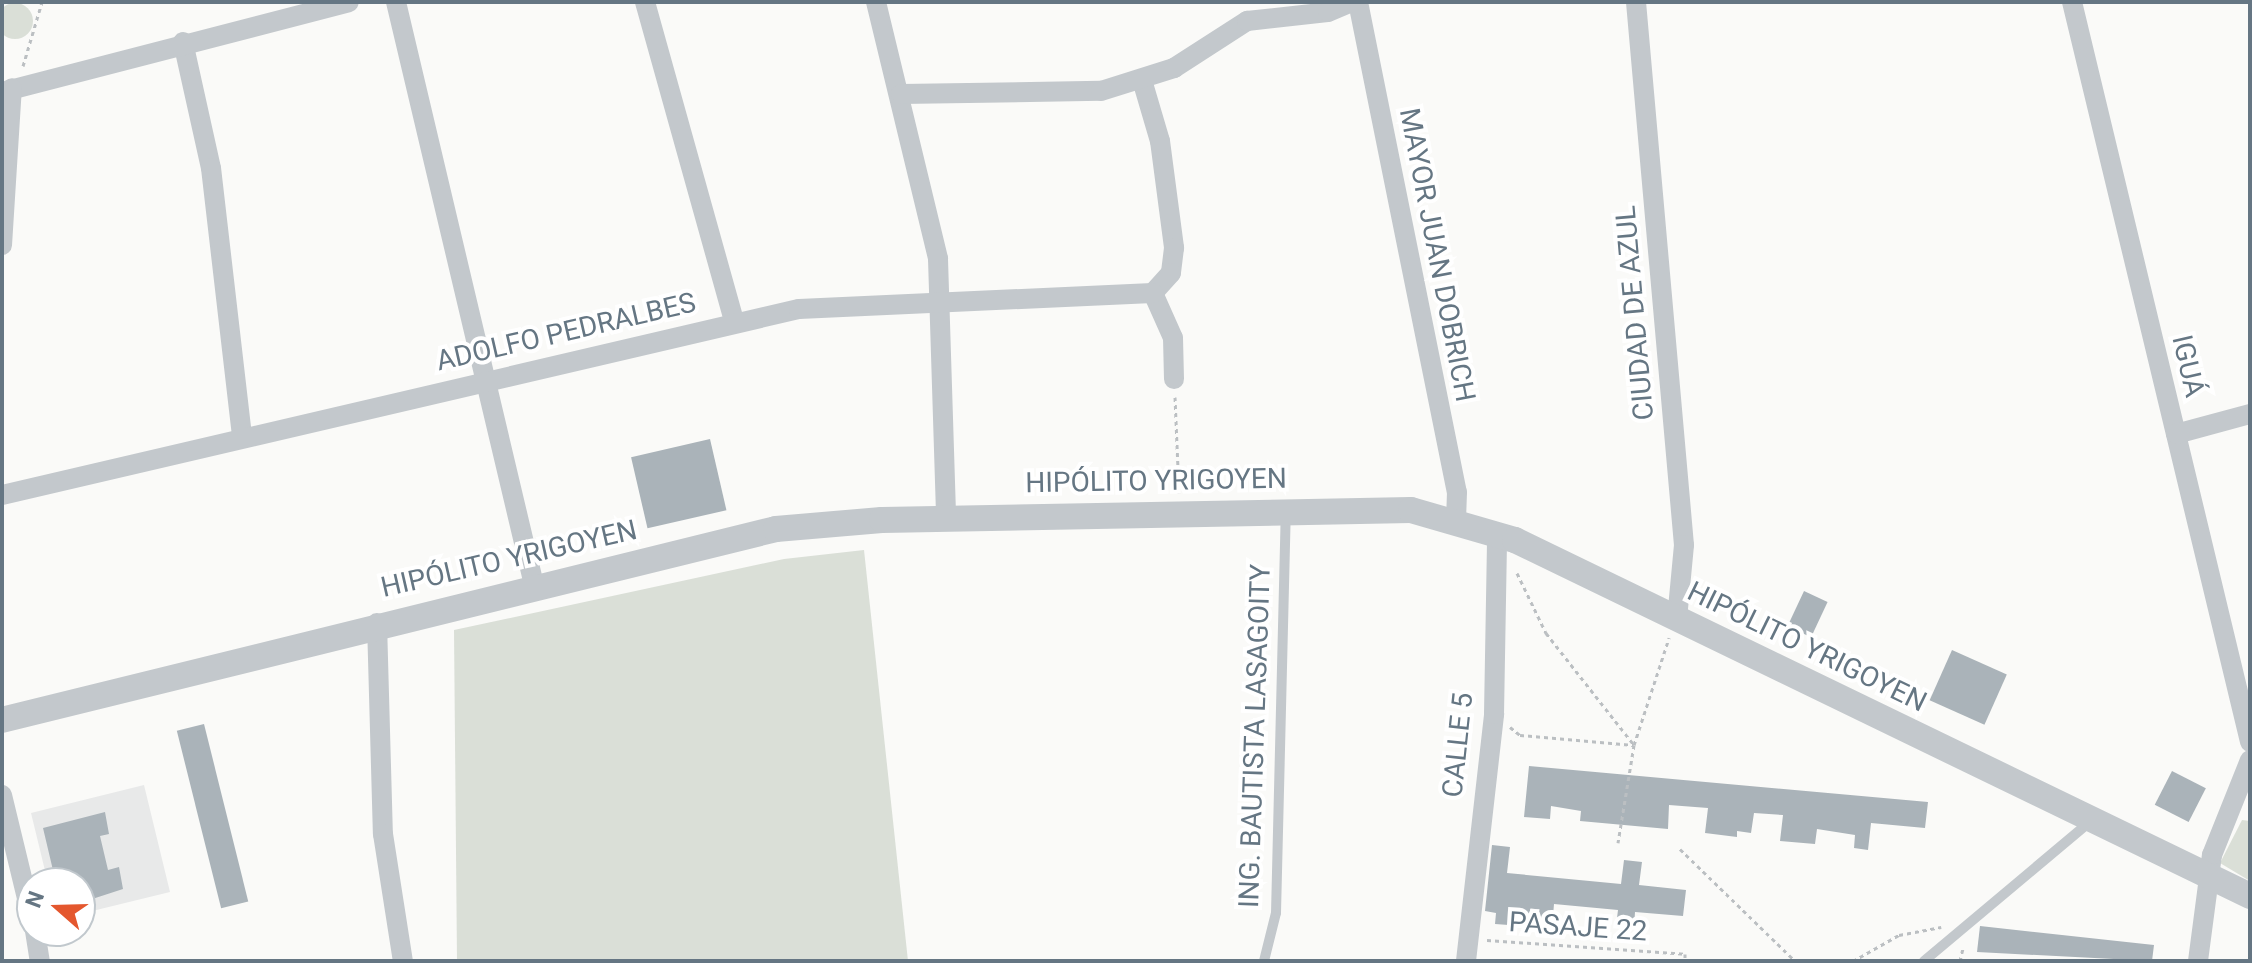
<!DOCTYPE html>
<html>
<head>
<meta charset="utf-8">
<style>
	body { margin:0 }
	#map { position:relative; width:2252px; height:963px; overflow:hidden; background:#fafaf8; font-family:Roboto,sans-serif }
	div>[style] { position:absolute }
	.built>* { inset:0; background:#e8e9e9 }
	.green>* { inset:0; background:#dadfd7 }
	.round { border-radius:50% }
	.building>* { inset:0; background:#aab3b9; transform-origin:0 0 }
	.path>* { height:3px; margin-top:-1.5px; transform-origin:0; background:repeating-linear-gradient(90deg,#bbbfc2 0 4px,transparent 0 8px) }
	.service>* { height:10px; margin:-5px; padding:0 5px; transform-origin:5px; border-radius:5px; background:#c3c8cc }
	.minor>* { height:20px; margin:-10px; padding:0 10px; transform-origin:10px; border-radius:10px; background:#c3c8cc }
	.tertiary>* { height:26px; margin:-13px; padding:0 13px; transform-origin:13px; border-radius:13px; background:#c3c8cc }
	span { translate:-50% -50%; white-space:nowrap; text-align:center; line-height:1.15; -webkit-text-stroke:8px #fff; paint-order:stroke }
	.street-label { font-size:28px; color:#657683 }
	.frame { position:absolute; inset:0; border:4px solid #657683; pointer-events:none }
	.north { position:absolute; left:16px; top:867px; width:80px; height:80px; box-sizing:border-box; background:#fff; border:2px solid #c1c8cd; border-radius:50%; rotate:290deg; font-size:22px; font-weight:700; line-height:32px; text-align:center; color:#657683 }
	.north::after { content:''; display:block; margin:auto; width:28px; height:36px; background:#e4572e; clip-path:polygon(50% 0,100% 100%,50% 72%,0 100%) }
</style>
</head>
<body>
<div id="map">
	<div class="built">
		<div style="clip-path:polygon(144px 785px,170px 892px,80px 914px,80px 883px,48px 883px,31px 813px)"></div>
	</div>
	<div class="green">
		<div class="round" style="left:-3px;top:3px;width:36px;height:36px"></div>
		<div style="clip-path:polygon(864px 550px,908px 961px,457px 961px,454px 630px,784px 559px)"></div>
		<div style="clip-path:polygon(2242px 820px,2250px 821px,2250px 881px,2220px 863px)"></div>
	</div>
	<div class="building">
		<div style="left:710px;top:439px;width:73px;height:81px;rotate:77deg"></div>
		<div style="left:1804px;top:591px;width:26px;height:39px;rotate:25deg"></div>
		<div style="left:1952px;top:650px;width:60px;height:55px;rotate:24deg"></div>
		<div style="left:204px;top:724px;width:183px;height:28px;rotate:76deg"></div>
		<div style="clip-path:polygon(1529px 766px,1928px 802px,1925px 828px,1871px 823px,1868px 850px,1854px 848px,1855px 835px,1817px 829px,1815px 844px,1780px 841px,1783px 815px,1754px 813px,1751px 833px,1737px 831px,1737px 837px,1705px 833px,1708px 808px,1669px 805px,1668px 829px,1580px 821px,1581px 811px,1551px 806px,1550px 819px,1524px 817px)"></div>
		<div style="left:2172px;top:771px;width:38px;height:38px;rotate:27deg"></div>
		<div style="clip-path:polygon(105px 812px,109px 834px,100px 836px,108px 870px,119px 867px,123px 889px,83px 902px,80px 883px,56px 883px,43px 828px)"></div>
		<div style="clip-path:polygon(1492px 845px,1510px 847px,1507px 873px,1621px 884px,1624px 860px,1642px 862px,1639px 885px,1686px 890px,1683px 916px,1635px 912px,1634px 928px,1616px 926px,1618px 910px,1554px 904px,1552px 928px,1495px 924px,1496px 913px,1485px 911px)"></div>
		<div style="clip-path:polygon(1980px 926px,2154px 945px,2152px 961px,1977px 952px)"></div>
	</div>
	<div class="path">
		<div style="left:23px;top:66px;width:67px;rotate:-73.5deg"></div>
		<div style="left:1175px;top:397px;width:96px;rotate:87.6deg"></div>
		<div style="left:1517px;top:573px;width:67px;rotate:64.2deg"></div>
		<div style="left:1546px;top:633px;width:142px;rotate:51.8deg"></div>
		<div style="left:1634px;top:745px;width:99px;rotate:99.3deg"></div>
		<div style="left:1510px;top:727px;width:13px;rotate:39deg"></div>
		<div style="left:1520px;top:735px;width:114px;rotate:5deg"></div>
		<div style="left:1634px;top:745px;width:113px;rotate:-71.9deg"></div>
		<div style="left:1680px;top:849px;width:161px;rotate:44.2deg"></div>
		<div style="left:1487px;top:940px;width:198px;rotate:4deg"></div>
		<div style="left:1685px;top:954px;width:7px;rotate:90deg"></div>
		<div style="left:1853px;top:961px;width:53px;rotate:-29.5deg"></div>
		<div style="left:1899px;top:935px;width:43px;rotate:-10.8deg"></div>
		<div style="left:1960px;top:961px;width:13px;rotate:-77deg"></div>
	</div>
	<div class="service">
		<div style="left:1264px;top:961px;width:49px;rotate:-76deg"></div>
		<div style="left:1276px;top:913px;width:400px;rotate:-88.6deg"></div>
		<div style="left:1924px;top:961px;width:218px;rotate:-40deg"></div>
	</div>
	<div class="minor">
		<div style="left:396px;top:2px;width:599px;rotate:76.68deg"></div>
		<div style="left:645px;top:2px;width:331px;rotate:74.4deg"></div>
		<div style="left:876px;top:2px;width:264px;rotate:76.4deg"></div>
		<div style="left:938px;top:259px;width:259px;rotate:88.2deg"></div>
		<div style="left:1358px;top:2px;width:500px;rotate:78.6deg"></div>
		<div style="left:1457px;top:492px;width:27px;rotate:92deg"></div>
		<div style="left:1636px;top:2px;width:545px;rotate:84.95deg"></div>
		<div style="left:1684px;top:545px;width:74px;rotate:95.4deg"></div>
		<div style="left:2072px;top:2px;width:761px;rotate:76.47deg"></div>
		<div style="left:183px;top:42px;width:129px;rotate:77.5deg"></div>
		<div style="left:211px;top:168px;width:269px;rotate:83.4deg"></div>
		<div style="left:1142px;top:80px;width:64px;rotate:73.6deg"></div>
		<div style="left:1160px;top:141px;width:108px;rotate:82.5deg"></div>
		<div style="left:1174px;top:248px;width:25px;rotate:97deg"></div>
		<div style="left:1171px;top:273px;width:27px;rotate:132deg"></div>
		<div style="left:2px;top:92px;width:358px;rotate:-14.5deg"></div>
		<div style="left:901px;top:94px;width:200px;rotate:-0.9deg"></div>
		<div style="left:1101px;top:91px;width:77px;rotate:-17.5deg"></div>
		<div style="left:1174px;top:68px;width:87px;rotate:-32.8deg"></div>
		<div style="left:1247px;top:21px;width:81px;rotate:-6.3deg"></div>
		<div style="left:1328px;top:12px;width:25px;rotate:-23deg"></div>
		<div style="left:2px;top:245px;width:157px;rotate:-86.4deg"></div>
		<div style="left:1153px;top:293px;width:49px;rotate:66deg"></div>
		<div style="left:1173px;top:338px;width:41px;rotate:88.6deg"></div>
		<div style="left:2176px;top:434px;width:77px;rotate:-15.1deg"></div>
		<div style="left:2px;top:495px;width:818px;rotate:-13.14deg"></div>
		<div style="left:799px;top:309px;width:354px;rotate:-2.6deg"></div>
		<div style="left:377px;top:623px;width:211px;rotate:88.4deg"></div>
		<div style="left:383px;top:834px;width:129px;rotate:81.1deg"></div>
		<div style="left:2px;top:795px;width:128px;rotate:76.4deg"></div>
		<div style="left:35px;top:931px;width:30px;rotate:81deg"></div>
		<div style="left:1466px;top:961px;width:249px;rotate:-83.5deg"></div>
		<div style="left:1494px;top:714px;width:180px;rotate:-89deg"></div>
		<div style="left:2198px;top:961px;width:107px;rotate:-82.5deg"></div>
		<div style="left:2212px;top:855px;width:102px;rotate:-68.2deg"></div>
	</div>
	<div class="tertiary">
		<div style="left:2px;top:720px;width:797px;rotate:-13.86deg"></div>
		<div style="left:776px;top:529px;width:106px;rotate:-4.9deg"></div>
		<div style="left:882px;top:520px;width:529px;rotate:-1.08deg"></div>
		<div style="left:1411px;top:510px;width:108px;rotate:16.1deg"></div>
		<div style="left:1515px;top:540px;width:817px;rotate:25.84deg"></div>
	</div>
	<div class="street-label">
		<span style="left:1437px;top:255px;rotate:79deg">MAYOR JUAN DOBRICH</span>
		<span style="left:1635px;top:313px;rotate:-95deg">CIUDAD DE AZUL</span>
		<span style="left:566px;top:332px;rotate:-13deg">ADOLFO PEDRALBES</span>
		<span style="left:2188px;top:366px;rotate:77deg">IGUÁ</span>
		<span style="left:1156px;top:481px;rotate:-1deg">HIPÓLITO YRIGOYEN</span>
		<span style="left:509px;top:559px;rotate:-13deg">HIPÓLITO YRIGOYEN</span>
		<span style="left:1807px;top:647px;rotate:26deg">HIPÓLITO YRIGOYEN</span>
		<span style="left:1255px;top:736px;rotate:-88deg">ING. BAUTISTA LASAGOITY</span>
		<span style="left:1458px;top:745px;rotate:-84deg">CALLE 5</span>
		<span style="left:1578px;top:927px;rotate:4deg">PASAJE 22</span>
	</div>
	<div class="frame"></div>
	<div class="north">N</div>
</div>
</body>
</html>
